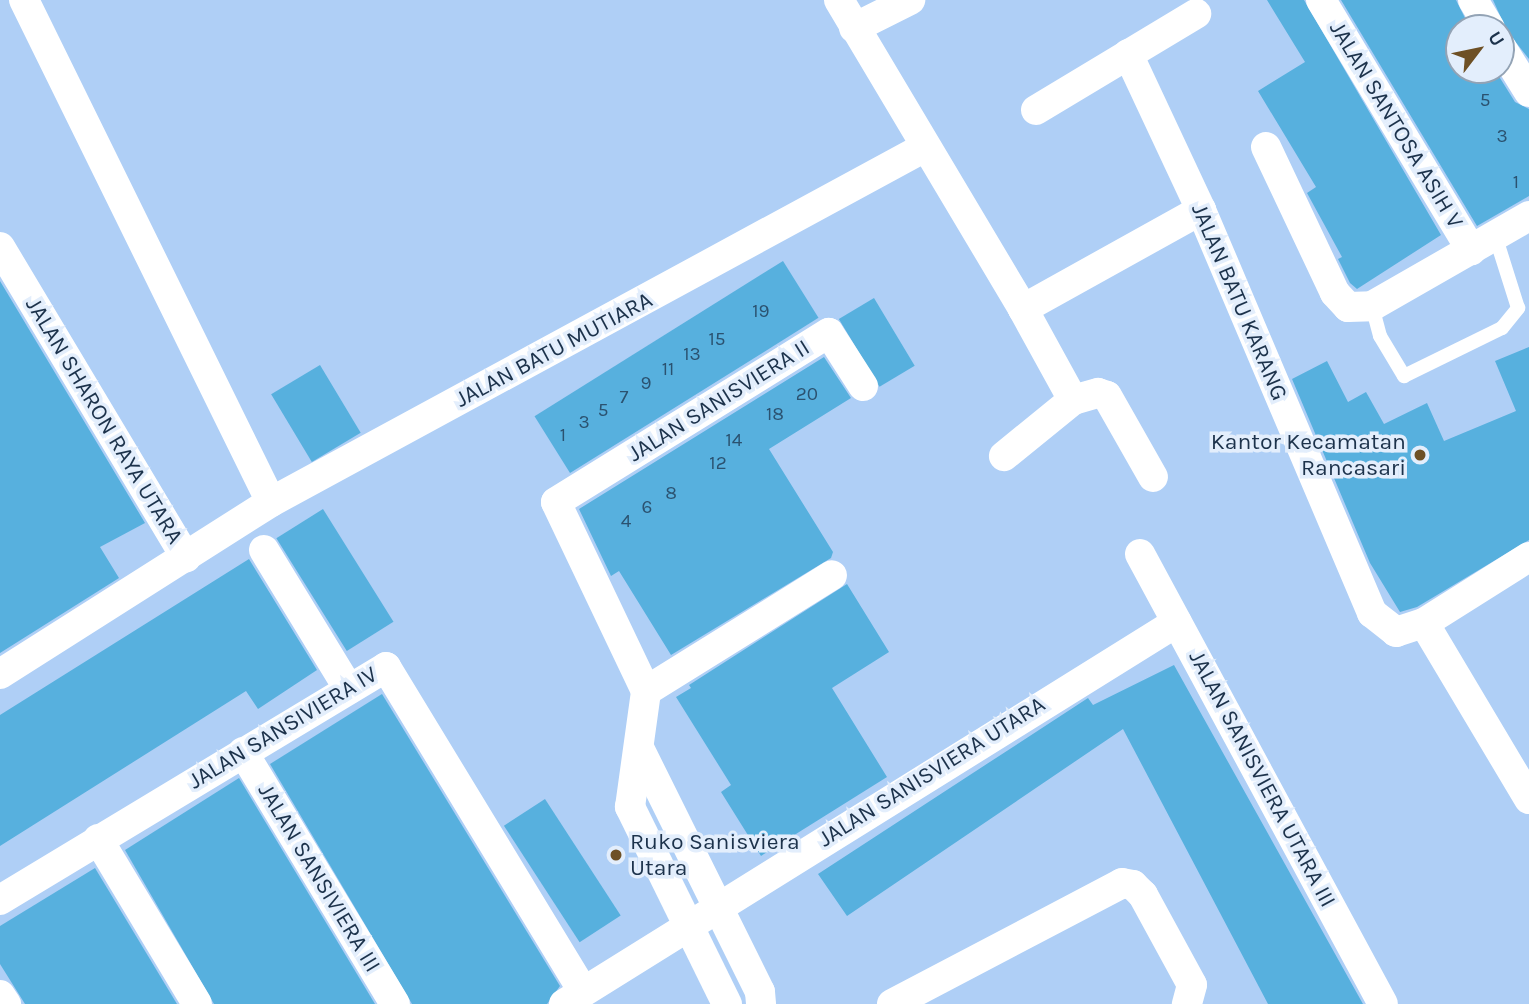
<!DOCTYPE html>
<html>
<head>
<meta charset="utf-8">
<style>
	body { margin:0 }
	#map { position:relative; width:1529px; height:1004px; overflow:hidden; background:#afcff6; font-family:Karla,sans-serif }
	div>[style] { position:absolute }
	.building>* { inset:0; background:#57b0de; transform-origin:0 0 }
	.lane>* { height:14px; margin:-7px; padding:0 7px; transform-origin:7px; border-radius:7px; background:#fff }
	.street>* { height:30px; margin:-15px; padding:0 15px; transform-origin:15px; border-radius:15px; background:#fff }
	.dots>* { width:19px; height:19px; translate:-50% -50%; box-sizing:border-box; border:4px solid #e3eefc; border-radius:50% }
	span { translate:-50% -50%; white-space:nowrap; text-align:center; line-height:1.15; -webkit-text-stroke:7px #e3eefc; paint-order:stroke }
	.number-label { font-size:19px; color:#2b5270 }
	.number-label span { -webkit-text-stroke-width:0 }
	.street-label { font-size:23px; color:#1c324b }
	.poi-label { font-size:23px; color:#1c324b }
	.right { translate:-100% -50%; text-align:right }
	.left { translate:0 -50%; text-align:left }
	.north { position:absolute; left:1445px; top:14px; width:70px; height:70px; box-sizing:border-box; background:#e3eefc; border:2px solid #93a3b5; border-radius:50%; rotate:58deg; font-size:19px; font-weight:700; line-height:28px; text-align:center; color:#1c324b }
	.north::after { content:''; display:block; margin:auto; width:24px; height:32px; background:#6e5025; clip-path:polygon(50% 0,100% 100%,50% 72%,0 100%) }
</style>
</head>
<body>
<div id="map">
	<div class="building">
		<div style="clip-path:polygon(1267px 0,1304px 0,1441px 235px,1357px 289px,1350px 283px,1338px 259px,1342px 257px,1307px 193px,1316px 187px,1258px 91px,1305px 62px)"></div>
		<div style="clip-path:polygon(1341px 0,1456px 0,1470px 28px,1459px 28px,1459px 70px,1495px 70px,1515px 102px,1529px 109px,1529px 196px,1477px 226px)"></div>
		<div style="clip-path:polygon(1493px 0,1529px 0,1529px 59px,1507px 31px)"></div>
		<div style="left:783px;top:261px;width:67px;height:293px;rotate:58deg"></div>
		<div style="clip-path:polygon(0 281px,145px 523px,100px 547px,119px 578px,0 653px)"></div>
		<div style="left:874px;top:298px;width:79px;height:41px;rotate:59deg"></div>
		<div style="clip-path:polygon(1529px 347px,1529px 540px,1417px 607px,1400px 612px,1370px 563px,1292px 379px,1327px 361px,1348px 402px,1366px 392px,1384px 424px,1427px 403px,1444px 441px,1516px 411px,1495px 361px)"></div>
		<div style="clip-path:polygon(824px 357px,851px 398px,769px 449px,833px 552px,831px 558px,671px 655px,619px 571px,611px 576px,579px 509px)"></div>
		<div style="left:320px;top:365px;width:79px;height:57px;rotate:59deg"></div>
		<div style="left:323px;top:509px;width:133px;height:55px;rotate:58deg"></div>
		<div style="clip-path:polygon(249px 559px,317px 670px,258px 709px,246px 691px,0 846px,0 715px)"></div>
		<div style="clip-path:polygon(847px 584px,889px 652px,832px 688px,887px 777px,761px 856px,721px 792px,731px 785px,676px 697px,691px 688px,689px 685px)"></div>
		<div style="clip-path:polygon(1174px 665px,1363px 1004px,1268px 1004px,1123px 729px,847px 916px,818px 874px,1088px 698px,1093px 705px)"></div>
		<div style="clip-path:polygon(382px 694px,560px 986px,547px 1004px,412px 1004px,270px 764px)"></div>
		<div style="clip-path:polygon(239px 778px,375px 1004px,214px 1004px,125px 850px)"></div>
		<div style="left:545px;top:799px;width:139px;height:49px;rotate:57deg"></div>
		<div style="clip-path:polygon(95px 868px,177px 1004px,25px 1004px,0 964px,0 926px)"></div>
	</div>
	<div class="lane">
		<div style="left:1372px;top:306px;width:31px;rotate:75deg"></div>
		<div style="left:1380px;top:336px;width:47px;rotate:59deg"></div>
		<div style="left:1404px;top:376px;width:109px;rotate:-26.1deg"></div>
		<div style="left:1502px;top:328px;width:26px;rotate:-51deg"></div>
		<div style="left:1518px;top:308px;width:77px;rotate:-107.5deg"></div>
	</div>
	<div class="street">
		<div style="left:24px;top:0;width:559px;rotate:63.8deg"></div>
		<div style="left:839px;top:0;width:360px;rotate:59.2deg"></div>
		<div style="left:1023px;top:309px;width:104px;rotate:61.2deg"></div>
		<div style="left:1073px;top:400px;width:89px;rotate:140.9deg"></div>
		<div style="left:1321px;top:0;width:292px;rotate:59deg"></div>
		<div style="left:1473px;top:0;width:33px;rotate:59deg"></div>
		<div style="left:854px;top:28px;width:63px;rotate:-26.6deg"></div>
		<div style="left:1501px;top:47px;width:53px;rotate:58.1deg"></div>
		<div style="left:1128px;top:54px;width:172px;rotate:64.9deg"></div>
		<div style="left:1201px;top:210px;width:438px;rotate:67deg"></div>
		<div style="left:1372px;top:613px;width:31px;rotate:38deg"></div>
		<div style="left:1396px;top:632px;width:29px;rotate:-18deg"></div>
		<div style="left:1424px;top:623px;width:124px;rotate:-32.2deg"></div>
		<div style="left:1036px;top:110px;width:187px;rotate:-31deg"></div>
		<div style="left:1266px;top:147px;width:161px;rotate:64.7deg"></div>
		<div style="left:1335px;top:293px;width:19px;rotate:47deg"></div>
		<div style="left:1348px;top:307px;width:24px;rotate:-2deg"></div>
		<div style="left:1372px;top:306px;width:181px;rotate:-29.8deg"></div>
		<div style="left:0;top:247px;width:362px;rotate:59.1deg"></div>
		<div style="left:1023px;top:309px;width:204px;rotate:-29.1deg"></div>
		<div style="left:1073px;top:400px;width:26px;rotate:-16deg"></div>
		<div style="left:1098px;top:393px;width:9px;rotate:18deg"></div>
		<div style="left:1107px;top:396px;width:93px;rotate:60.4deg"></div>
		<div style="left:264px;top:550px;width:163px;rotate:58.6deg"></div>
		<div style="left:1140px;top:554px;width:511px;rotate:61.63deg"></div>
		<div style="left:1424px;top:623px;width:205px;rotate:59.2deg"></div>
		<div style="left:0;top:674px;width:321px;rotate:-32.4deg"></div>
		<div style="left:271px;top:502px;width:744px;rotate:-28.49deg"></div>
		<div style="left:646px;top:691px;width:219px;rotate:-31.9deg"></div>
		<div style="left:639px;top:748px;width:272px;rotate:63.6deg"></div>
		<div style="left:760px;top:992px;width:12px;rotate:85deg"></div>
		<div style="left:243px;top:752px;width:294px;rotate:58.9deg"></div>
		<div style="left:98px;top:839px;width:192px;rotate:59deg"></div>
		<div style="left:0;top:900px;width:451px;rotate:-31.1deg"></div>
		<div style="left:386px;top:667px;width:379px;rotate:58.7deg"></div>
		<div style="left:0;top:995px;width:11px;rotate:56deg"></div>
		<div style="left:564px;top:1004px;width:722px;rotate:-31.93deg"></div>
		<div style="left:727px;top:1004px;width:220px;rotate:-116.2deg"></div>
		<div style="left:630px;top:807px;width:117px;rotate:-82.1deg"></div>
		<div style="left:646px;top:691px;width:209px;rotate:-115.5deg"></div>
		<div style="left:556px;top:502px;width:321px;rotate:-31.8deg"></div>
		<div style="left:829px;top:333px;width:63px;rotate:57.3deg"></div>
		<div style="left:892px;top:1004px;width:260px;rotate:-27.7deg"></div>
		<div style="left:1122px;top:883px;width:11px;rotate:10deg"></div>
		<div style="left:1133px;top:885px;width:14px;rotate:45deg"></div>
		<div style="left:1143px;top:895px;width:102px;rotate:61.4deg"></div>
		<div style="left:1192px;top:985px;width:20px;rotate:105deg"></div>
	</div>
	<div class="dots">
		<div style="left:1420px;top:455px;background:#6e5025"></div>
		<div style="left:616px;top:855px;background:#6e5025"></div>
	</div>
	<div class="number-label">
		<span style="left:1485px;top:101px">5</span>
		<span style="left:1502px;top:137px">3</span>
		<span style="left:1516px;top:183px">1</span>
		<span style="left:761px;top:312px">19</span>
		<span style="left:717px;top:340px">15</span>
		<span style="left:692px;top:355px">13</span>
		<span style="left:668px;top:370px">11</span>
		<span style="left:646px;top:384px">9</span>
		<span style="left:807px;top:395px">20</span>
		<span style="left:624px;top:398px">7</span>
		<span style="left:603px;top:411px">5</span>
		<span style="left:775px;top:415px">18</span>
		<span style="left:584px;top:423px">3</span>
		<span style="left:563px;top:436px">1</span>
		<span style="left:734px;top:441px">14</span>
		<span style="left:718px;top:464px">12</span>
		<span style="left:671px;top:494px">8</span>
		<span style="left:647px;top:508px">6</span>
		<span style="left:626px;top:522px">4</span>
	</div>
	<div class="street-label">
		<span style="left:1396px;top:125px;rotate:59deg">JALAN SANTOSA ASIH V</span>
		<span style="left:1239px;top:302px;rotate:67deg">JALAN BATU KARANG</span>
		<span style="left:554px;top:350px;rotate:-28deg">JALAN BATU MUTIARA</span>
		<span style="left:719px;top:401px;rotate:-32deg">JALAN SANISVIERA II</span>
		<span style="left:104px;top:421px;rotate:59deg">JALAN SHARON RAYA UTARA</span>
		<span style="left:283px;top:728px;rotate:-31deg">JALAN SANSIVIERA IV</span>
		<span style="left:932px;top:772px;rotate:-32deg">JALAN SANISVIERA UTARA</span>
		<span style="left:1262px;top:779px;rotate:62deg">JALAN SANISVIERA UTARA III</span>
		<span style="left:319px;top:878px;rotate:59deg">JALAN SANSIVIERA III</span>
	</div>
	<div class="poi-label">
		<span class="right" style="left:1406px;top:455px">Kantor Kecamatan<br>Rancasari</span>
		<span class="left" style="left:630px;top:855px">Ruko Sanisviera<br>Utara</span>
	</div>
	<div class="north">U</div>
</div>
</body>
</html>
